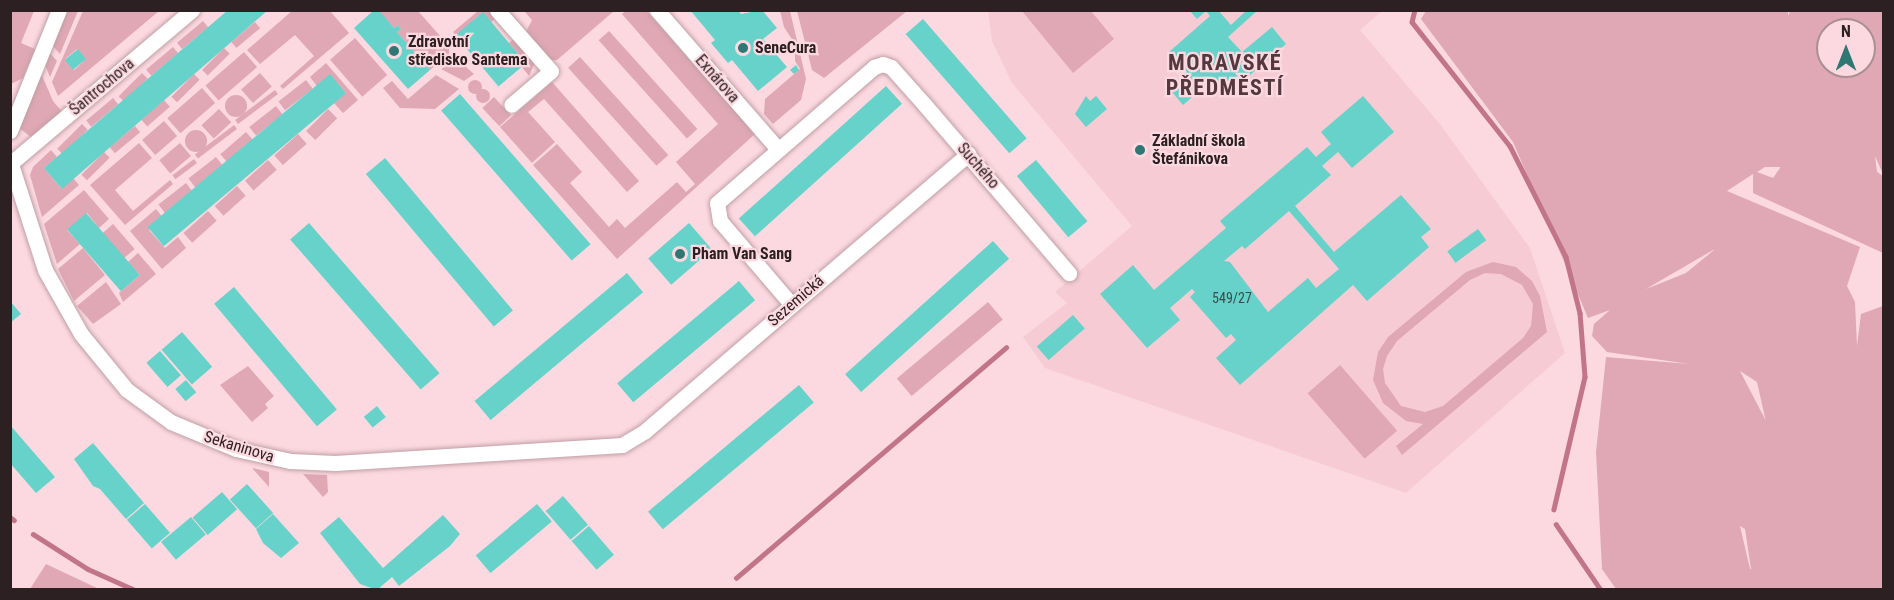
<!DOCTYPE html>
<html>
<head>
<meta charset="utf-8">
<style>
	body { margin:0 }
	#map { position:relative; width:1894px; height:600px; overflow:hidden; background:#fcd9e0; font-family:"Roboto Condensed",sans-serif }
	div>[style] { position:absolute }
	.built>* { inset:0; background:#f6cbd4 }
	.green>* { inset:0; background:#dfa8b4; transform-origin:0 0 }
	.round { border-radius:50% }
	.stream>* { height:4.5px; margin:-2.25px; padding:0 2.25px; transform-origin:2.25px; border-radius:2.25px; background:#c27589 }
	.building>* { inset:0; background:#66d2c9; transform-origin:0 0 }
	.roads { filter:drop-shadow(0 0 2px #c09fa6) drop-shadow(0 0 2px #c09fa6) }
	.minor>* { height:15px; margin:-7.5px; padding:0 7.5px; transform-origin:7.5px; border-radius:7.5px; background:#fff }
	.dots>* { width:16px; height:16px; translate:-50% -50%; box-sizing:border-box; border:3px solid #fcd9e0; border-radius:50% }
	span { translate:-50% -50%; white-space:nowrap; text-align:center; line-height:1.15; -webkit-text-stroke:4.5px #fcd9e0; paint-order:stroke }
	.number-label { font-size:14px; color:#3a4c4c }
	.number-label span { -webkit-text-stroke-width:0 }
	.poi-label { font-size:16px; color:#2c2022; font-weight:700 }
	.left { translate:0 -50%; text-align:left }
	.street-label { font-size:16px; color:#2c2022 }
	.district-label { font-size:22px; color:#54383f; font-weight:700; letter-spacing:1.5px }
	.frame { position:absolute; inset:0; border:12px solid #2c2022; pointer-events:none }
	.north { position:absolute; left:1816px; top:18px; width:60px; height:60px; box-sizing:border-box; background:#fcd9e0; border:2px solid #a98f94; border-radius:50%; rotate:0deg; font-size:16px; font-weight:700; line-height:24px; text-align:center; color:#2c2022 }
	.north::after { content:''; display:block; margin:auto; width:21px; height:27px; background:#2f7772; clip-path:polygon(50% 0,100% 100%,50% 72%,0 100%) }
</style>
</head>
<body>
<div id="map">
	<div class="built">
		<div style="clip-path:polygon(988px 10px,1382px 11px,1360px 30px,1440px 124px,1530px 248px,1565px 353px,1406px 493px,1045px 368px,1023px 337px,1067px 303px,1055px 292px,1132px 226px,1012px 83px,992px 41px)"></div>
	</div>
	<div class="green">
		<div style="clip-path:polygon(293px 10px,330px 11px,349px 33px,283px 89px,280px 86px,314px 56px,295px 35px,260px 64px,247px 50px)"></div>
		<div style="clip-path:polygon(10px 11px,34px 11px,21px 43px,35px 49px,23px 78px,11px 84px)"></div>
		<div style="clip-path:polygon(66px 11px,78px 11px,60px 54px,51px 44px)"></div>
		<div style="clip-path:polygon(evenodd,83px 11px,159px 11px,58px 96px,52px 82px,83px 11px,77px 49px,86px 59px,74px 70px,65px 59px,77px 49px)"></div>
		<div style="clip-path:polygon(379px 11px,418px 11px,449px 46px,449px 54px,430px 70px,397px 32px,401px 29px,398px 25px,394px 28px)"></div>
		<div style="clip-path:polygon(478px 11px,491px 11px,507px 30px,495px 19px,491px 22px,482px 13px,456px 36px,453px 32px)"></div>
		<div style="clip-path:polygon(524px 11px,614px 11px,557px 60px,545px 60px,524px 36px,532px 20px)"></div>
		<div style="clip-path:polygon(626px 11px,647px 11px,755px 134px,617px 259px,533px 165px,557px 144px,582px 172px,570px 183px,609px 227px,617px 219px,625px 228px,677px 182px,686px 192px,695px 184px,676px 162px,718px 124px,622px 14px)"></div>
		<div style="clip-path:polygon(780px 11px,790px 11px,806px 79px,801px 100px,773px 124px,764px 114px,765px 99px,800px 69px,795px 61px,795px 44px,784px 27px)"></div>
		<div style="clip-path:polygon(797px 11px,797px 10px,907px 11px,824px 78px,812px 70px)"></div>
		<div style="clip-path:polygon(1022px 11px,1091px 11px,1114px 39px,1073px 73px)"></div>
		<div style="clip-path:polygon(evenodd,1426px 11px,1788px 10px,1788px 16px,1790px 11px,1883px 11px,1883px 174px,1875px 156px,1877px 172px,1883px 176px,1883px 253px,1753px 193px,1753px 174px,1727px 191px,1860px 247px,1847px 286px,1855px 302px,1857px 346px,1861px 314px,1883px 306px,1883px 589px,1616px 589px,1602px 569px,1596px 452px,1606px 357px,1689px 364px,1607px 352px,1592px 336px,1594px 324px,1610px 310px,1588px 318px,1513px 142px,1421px 19px,1426px 11px,1828px 30px,1864px 30px,1864px 66px,1828px 66px,1828px 30px,1426px 11px,1765px 167px,1780px 167px,1780px 168px,1773px 178px,1757px 172px,1765px 167px,1426px 11px,1714px 250px,1686px 273px,1646px 289px,1713px 250px,1714px 250px,1426px 11px,1740px 371px,1757px 382px,1766px 422px,1766px 421px,1740px 371px,1426px 11px,1740px 526px,1745px 529px,1751px 569px,1750px 569px,1740px 526px)"></div>
		<div style="left:203px;top:21px;width:8px;height:34px;rotate:50deg"></div>
		<div style="left:255px;top:22px;width:8px;height:31px;rotate:50deg"></div>
		<div style="left:609px;top:31px;width:132px;height:14px;rotate:48deg"></div>
		<div style="left:355px;top:38px;width:49px;height:33px;rotate:49deg"></div>
		<div style="clip-path:polygon(515px 38px,535px 62px,529px 76px,522px 67px,526px 63px,509px 43px)"></div>
		<div style="left:173px;top:47px;width:8px;height:35px;rotate:50deg"></div>
		<div style="left:224px;top:48px;width:8px;height:31px;rotate:45deg"></div>
		<div style="clip-path:polygon(48px 51px,57px 61px,50px 77px,44px 62px)"></div>
		<div style="left:244px;top:52px;width:20px;height:51px;rotate:49deg"></div>
		<div style="left:580px;top:57px;width:132px;height:16px;rotate:48deg"></div>
		<div style="clip-path:polygon(458px 60px,474px 74px,464px 81px,441px 69px)"></div>
		<div style="clip-path:polygon(326px 63px,358px 100px,343px 113px,334px 103px,346px 93px,330px 75px,317px 86px,310px 77px)"></div>
		<div style="clip-path:polygon(40px 71px,53px 101px,63px 113px,31px 137px,19px 128px)"></div>
		<div style="left:142px;top:73px;width:8px;height:33px;rotate:45deg"></div>
		<div style="left:260px;top:73px;width:18px;height:25px;rotate:49deg"></div>
		<div style="left:194px;top:74px;width:8px;height:32px;rotate:45deg"></div>
		<div style="clip-path:polygon(436px 75px,459px 89px,435px 109px,400px 108px,383px 88px,392px 81px,408px 99px)"></div>
		<div class="round" style="left:468px;top:80px;width:14px;height:14px"></div>
		<div style="left:306px;top:80px;width:11px;height:35px;rotate:52deg"></div>
		<div style="clip-path:polygon(552px 82px,639px 181px,627px 192px,544px 99px,528px 112px,555px 142px,532px 163px,500px 127px)"></div>
		<div style="left:202px;top:88px;width:20px;height:46px;rotate:49deg"></div>
		<div class="round" style="left:476px;top:89px;width:14px;height:14px"></div>
		<div style="left:275px;top:90px;width:5px;height:50px;rotate:53deg"></div>
		<div class="round" style="left:225px;top:95px;width:22px;height:22px"></div>
		<div style="left:494px;top:97px;width:25px;height:16px;rotate:47deg"></div>
		<div style="left:113px;top:98px;width:8px;height:35px;rotate:50deg"></div>
		<div style="left:164px;top:100px;width:9px;height:30px;rotate:49deg"></div>
		<div style="left:276px;top:106px;width:11px;height:34px;rotate:52deg"></div>
		<div style="left:219px;top:109px;width:18px;height:24px;rotate:47deg"></div>
		<div style="left:328px;top:109px;width:13px;height:31px;rotate:45deg"></div>
		<div style="left:164px;top:121px;width:20px;height:29px;rotate:49deg"></div>
		<div style="left:82px;top:124px;width:8px;height:35px;rotate:45deg"></div>
		<div style="left:234px;top:125px;width:5px;height:49px;rotate:53deg"></div>
		<div style="left:135px;top:126px;width:8px;height:33px;rotate:50deg"></div>
		<div class="round" style="left:185px;top:130px;width:22px;height:22px"></div>
		<div style="left:246px;top:132px;width:11px;height:34px;rotate:49deg"></div>
		<div style="left:298px;top:134px;width:13px;height:32px;rotate:48deg"></div>
		<div style="clip-path:polygon(139px 143px,152px 158px,115px 190px,133px 211px,170px 180px,173px 184px,125px 225px,90px 185px)"></div>
		<div style="left:180px;top:143px;width:17px;height:27px;rotate:50deg"></div>
		<div style="clip-path:polygon(51px 150px,57px 157px,44px 168px,61px 188px,73px 178px,79px 185px,42px 217px,30px 175px,33px 167px)"></div>
		<div style="left:104px;top:152px;width:8px;height:32px;rotate:45deg"></div>
		<div style="left:216px;top:157px;width:11px;height:35px;rotate:52deg"></div>
		<div style="left:194px;top:159px;width:5px;height:27px;rotate:53deg"></div>
		<div style="left:268px;top:160px;width:13px;height:31px;rotate:48deg"></div>
		<div style="left:186px;top:183px;width:11px;height:35px;rotate:52deg"></div>
		<div style="left:237px;top:186px;width:13px;height:30px;rotate:48deg"></div>
		<div style="clip-path:polygon(84px 190px,109px 219px,99px 228px,87px 213px,67px 230px,80px 244px,57px 264px,44px 224px)"></div>
		<div style="clip-path:polygon(156px 209px,163px 218px,149px 230px,165px 248px,178px 237px,186px 248px,162px 269px,130px 231px)"></div>
		<div style="left:208px;top:211px;width:13px;height:33px;rotate:48deg"></div>
		<div style="left:113px;top:224px;width:33px;height:14px;rotate:49deg"></div>
		<div style="clip-path:polygon(83px 248px,105px 275px,74px 301px,58px 269px)"></div>
		<div style="clip-path:polygon(138px 253px,156px 274px,123px 302px,119px 293px,140px 275px,128px 262px)"></div>
		<div style="clip-path:polygon(evenodd,1493px 262px,1516px 267px,1532px 281px,1540px 296px,1547px 332px,1402px 455px,1396px 446px,1423px 424px,1406px 421px,1383px 403px,1373px 380px,1378px 352px,1388px 337px,1466px 272px,1493px 262px,1485px 273px,1501px 274px,1522px 285px,1533px 304px,1531px 326px,1523px 338px,1443px 406px,1425px 412px,1401px 406px,1385px 383px,1383px 369px,1387px 356px,1397px 341px,1470px 280px,1485px 273px)"></div>
		<div style="clip-path:polygon(106px 282px,121px 304px,93px 324px,77px 306px)"></div>
		<div style="left:988px;top:302px;width:23px;height:119px;rotate:50deg"></div>
		<div style="left:1340px;top:365px;width:87px;height:43px;rotate:49deg"></div>
		<div style="clip-path:polygon(248px 366px,274px 396px,265px 404px,268px 408px,252px 422px,220px 385px)"></div>
		<div style="clip-path:polygon(253px 468px,269px 472px,269px 487px,253px 469px)"></div>
		<div style="clip-path:polygon(303px 474px,327px 475px,328px 492px,323px 497px)"></div>
		<div style="clip-path:polygon(46px 564px,99px 589px,30px 589px)"></div>
	</div>
	<div class="stream">
		<div style="left:1415px;top:10px;width:12px;rotate:104deg"></div>
		<div style="left:1412px;top:22px;width:158px;rotate:51.7deg"></div>
		<div style="left:1510px;top:146px;width:124px;rotate:63.2deg"></div>
		<div style="left:1566px;top:257px;width:58px;rotate:76deg"></div>
		<div style="left:1580px;top:313px;width:64px;rotate:85.5deg"></div>
		<div style="left:1585px;top:377px;width:136px;rotate:103.2deg"></div>
		<div style="left:10px;top:517px;width:5px;rotate:37deg"></div>
		<div style="left:1556px;top:524px;width:80px;rotate:55.7deg"></div>
		<div style="left:33px;top:534px;width:65px;rotate:32.5deg"></div>
		<div style="left:88px;top:569px;width:51px;rotate:24.1deg"></div>
		<div style="left:736px;top:578px;width:355px;rotate:-40.5deg"></div>
	</div>
	<div class="building">
		<div style="clip-path:polygon(228px 10px,268px 10px,62px 189px,44px 168px)"></div>
		<div style="clip-path:polygon(374px 10px,379px 10px,394px 28px,398px 25px,401px 29px,397px 32px,430px 70px,408px 89px,354px 28px)"></div>
		<div style="clip-path:polygon(690px 10px,738px 10px,741px 14px,762px 10px,777px 28px,763px 39px,787px 67px,758px 91px,732px 60px,728px 63px,711px 43px,715px 40px)"></div>
		<div style="clip-path:polygon(1189px 10px,1218px 10px,1231px 25px,1247px 10px,1258px 10px,1228px 37px,1242px 52px,1272px 27px,1286px 44px,1227px 95px,1213px 79px,1183px 105px,1169px 88px,1187px 72px,1169px 52px,1210px 16px,1206px 11px,1197px 19px)"></div>
		<div style="left:483px;top:12px;width:67px;height:36px;rotate:50deg"></div>
		<div style="left:923px;top:19px;width:158px;height:23px;rotate:49deg"></div>
		<div style="left:78px;top:49px;width:13px;height:17px;rotate:51deg"></div>
		<div style="clip-path:polygon(796px 65px,799px 70px,794px 74px,790px 70px)"></div>
		<div style="left:330px;top:74px;width:25px;height:238px;rotate:50deg"></div>
		<div style="left:886px;top:86px;width:24px;height:198px;rotate:48deg"></div>
		<div style="left:460px;top:94px;width:199px;height:25px;rotate:49deg"></div>
		<div style="clip-path:polygon(1086px 96px,1090px 101px,1096px 96px,1107px 109px,1086px 127px,1075px 114px)"></div>
		<div style="clip-path:polygon(evenodd,1363px 96px,1394px 132px,1352px 168px,1338px 152px,1322px 166px,1331px 175px,1295px 206px,1334px 252px,1401px 195px,1431px 229px,1421px 237px,1429px 247px,1367px 301px,1353px 285px,1240px 385px,1216px 358px,1236px 340px,1231px 334px,1226px 338px,1190px 297px,1195px 292px,1192px 289px,1170px 308px,1180px 320px,1147px 348px,1100px 294px,1133px 265px,1154px 290px,1226px 228px,1220px 221px,1307px 147px,1316px 157px,1331px 144px,1321px 132px,1363px 96px,1289px 211px,1339px 269px,1316px 288px,1308px 278px,1268px 312px,1230px 262px,1224px 261px,1242px 246px,1245px 249px,1289px 211px)"></div>
		<div style="left:385px;top:158px;width:199px;height:25px;rotate:50deg"></div>
		<div style="left:1036px;top:160px;width:80px;height:25px;rotate:50deg"></div>
		<div style="left:86px;top:213px;width:82px;height:25px;rotate:49deg"></div>
		<div style="left:309px;top:223px;width:199px;height:25px;rotate:49deg"></div>
		<div style="left:689px;top:223px;width:35px;height:54px;rotate:49deg"></div>
		<div style="left:1478px;top:229px;width:14px;height:38px;rotate:54deg"></div>
		<div style="left:993px;top:241px;width:24px;height:199px;rotate:48deg"></div>
		<div style="left:627px;top:273px;width:25px;height:199px;rotate:50deg"></div>
		<div style="left:739px;top:281px;width:25px;height:159px;rotate:50deg"></div>
		<div style="left:234px;top:287px;width:160px;height:26px;rotate:50deg"></div>
		<div style="clip-path:polygon(10px 301px,21px 314px,10px 323px)"></div>
		<div style="left:1073px;top:315px;width:18px;height:48px;rotate:49deg"></div>
		<div style="left:182px;top:332px;width:46px;height:27px;rotate:49deg"></div>
		<div style="left:160px;top:351px;width:32px;height:18px;rotate:49deg"></div>
		<div style="left:186px;top:380px;width:16px;height:14px;rotate:50deg"></div>
		<div style="left:799px;top:385px;width:23px;height:197px;rotate:50deg"></div>
		<div style="left:377px;top:406px;width:14px;height:17px;rotate:51deg"></div>
		<div style="clip-path:polygon(10px 425px,55px 477px,36px 493px,10px 463px)"></div>
		<div style="clip-path:polygon(93px 443px,144px 503px,126px 519px,100px 489px,93px 486px,74px 459px)"></div>
		<div style="left:247px;top:484px;width:39px;height:23px;rotate:48deg"></div>
		<div style="left:222px;top:492px;width:23px;height:39px;rotate:49deg"></div>
		<div style="left:563px;top:496px;width:38px;height:23px;rotate:49deg"></div>
		<div style="left:145px;top:504px;width:38px;height:24px;rotate:49deg"></div>
		<div style="left:537px;top:504px;width:23px;height:80px;rotate:50deg"></div>
		<div style="clip-path:polygon(273px 514px,299px 543px,281px 558px,263px 543px,256px 529px)"></div>
		<div style="clip-path:polygon(443px 515px,460px 534px,450px 546px,399px 586px,392px 577px,377px 590px,360px 584px,320px 533px,339px 517px,383px 568px)"></div>
		<div style="left:191px;top:517px;width:23px;height:39px;rotate:50deg"></div>
		<div style="left:589px;top:526px;width:38px;height:23px;rotate:49deg"></div>
	</div>
	<div class="roads">
		<div class="minor">
			<div style="left:497px;top:10px;width:81px;rotate:48.5deg"></div>
			<div style="left:551px;top:71px;width:52px;rotate:139.6deg"></div>
			<div style="left:657px;top:10px;width:183px;rotate:49deg"></div>
			<div style="left:10px;top:131px;width:131px;rotate:-68deg"></div>
			<div style="left:10px;top:161px;width:114px;rotate:72.2deg"></div>
			<div style="left:45px;top:270px;width:73px;rotate:60.6deg"></div>
			<div style="left:81px;top:334px;width:72px;rotate:50.6deg"></div>
			<div style="left:127px;top:390px;width:54px;rotate:36deg"></div>
			<div style="left:171px;top:422px;width:70px;rotate:22.6deg"></div>
			<div style="left:236px;top:449px;width:55px;rotate:12.5deg"></div>
			<div style="left:290px;top:461px;width:45px;rotate:2.5deg"></div>
			<div style="left:335px;top:463px;width:288px;rotate:-3.6deg"></div>
			<div style="left:622px;top:445px;width:27px;rotate:-31deg"></div>
			<div style="left:645px;top:431px;width:426px;rotate:-40.6deg"></div>
			<div style="left:11px;top:163px;width:237px;rotate:-40.2deg"></div>
			<div style="left:791px;top:304px;width:109px;rotate:-130.5deg"></div>
			<div style="left:720px;top:221px;width:18px;rotate:-99deg"></div>
			<div style="left:717px;top:203px;width:208px;rotate:-40.9deg"></div>
			<div style="left:874px;top:67px;width:9px;rotate:-18deg"></div>
			<div style="left:883px;top:64px;width:9px;rotate:21deg"></div>
			<div style="left:891px;top:67px;width:50px;rotate:48.3deg"></div>
			<div style="left:924px;top:104px;width:223px;rotate:49.4deg"></div>
		</div>
	</div>
	<div class="dots">
		<div style="left:743px;top:48px;background:#2f7772"></div>
		<div style="left:394px;top:51px;background:#2f7772"></div>
		<div style="left:1140px;top:150px;background:#2f7772"></div>
		<div style="left:680px;top:254px;background:#2f7772"></div>
	</div>
	<div class="number-label">
		<span style="left:1232px;top:298px">549/27</span>
	</div>
	<div class="poi-label">
		<span class="left" style="left:408px;top:51px">Zdravotní<br>středisko Santema</span>
		<span class="left" style="left:755px;top:48px">SeneCura</span>
		<span class="left" style="left:1152px;top:150px">Základní škola<br>Štefánikova</span>
		<span class="left" style="left:692px;top:254px">Pham Van Sang</span>
	</div>
	<div class="street-label">
		<span style="left:717px;top:79px;rotate:49deg">Exnárova</span>
		<span style="left:102px;top:87px;rotate:-40deg">Šantrochova</span>
		<span style="left:978px;top:166px;rotate:49deg">Suchého</span>
		<span style="left:796px;top:301px;rotate:-41deg">Sezemická</span>
		<span style="left:239px;top:447px;rotate:17deg">Sekaninova</span>
	</div>
	<div class="district-label">
		<span style="left:1225px;top:75px">MORAVSKÉ<br>PŘEDMĚSTÍ</span>
	</div>
	<div class="frame"></div>
	<div class="north">N</div>
</div>
</body>
</html>
